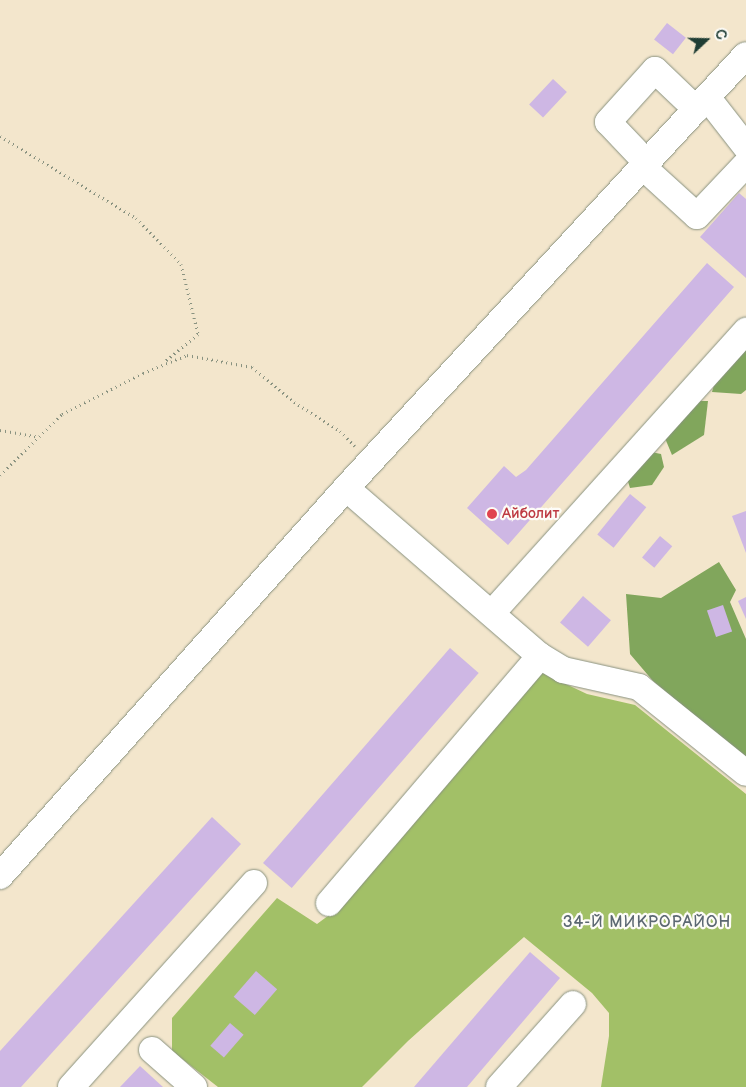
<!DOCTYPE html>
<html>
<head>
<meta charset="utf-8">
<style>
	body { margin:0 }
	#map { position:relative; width:746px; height:1087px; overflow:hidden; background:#f3e6cc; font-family:"Balsamiq Sans",sans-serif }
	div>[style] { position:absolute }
	.green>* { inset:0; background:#a2c067 }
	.forest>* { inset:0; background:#81a65c }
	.building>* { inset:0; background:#ceb7e4; transform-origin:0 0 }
	.path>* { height:3px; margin-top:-1.5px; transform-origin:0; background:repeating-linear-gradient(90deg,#899280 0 1px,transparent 0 5px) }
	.roads { filter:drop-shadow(0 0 1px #899280) drop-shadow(0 0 1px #899280) }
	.minor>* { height:26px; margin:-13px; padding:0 13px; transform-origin:13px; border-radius:13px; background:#fff }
	.dots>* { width:14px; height:14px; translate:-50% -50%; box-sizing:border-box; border:2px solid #fdfcf7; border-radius:50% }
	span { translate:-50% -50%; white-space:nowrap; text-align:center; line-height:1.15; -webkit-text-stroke:4.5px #fdfcf7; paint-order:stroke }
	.health-label { font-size:15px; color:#be3a42 }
	.left { translate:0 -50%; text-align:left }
	.neighbourhood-label { font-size:16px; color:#5c6872; letter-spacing:1px }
	.north { position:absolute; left:681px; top:15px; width:50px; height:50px; -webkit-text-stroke:4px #fdfcf7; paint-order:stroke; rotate:69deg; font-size:14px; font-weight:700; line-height:20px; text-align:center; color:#1f3d34 }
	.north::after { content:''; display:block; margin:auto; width:18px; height:22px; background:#1f3d34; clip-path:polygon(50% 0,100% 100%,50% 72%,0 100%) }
</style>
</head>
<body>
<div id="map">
	<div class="green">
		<div style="clip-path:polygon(534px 669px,587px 694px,635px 705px,746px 794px,746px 1087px,601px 1087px,609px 1036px,609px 1013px,592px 993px,524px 937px,408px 1041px,362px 1087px,218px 1087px,172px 1051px,172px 1018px,277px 898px,317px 924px,340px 907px)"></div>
	</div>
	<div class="forest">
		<div style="clip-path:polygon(746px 334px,746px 390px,741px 394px,712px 392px,720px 363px)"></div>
		<div style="clip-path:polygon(686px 401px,708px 401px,704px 435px,672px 455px,662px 431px)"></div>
		<div style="clip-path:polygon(646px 451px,661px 454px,664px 467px,652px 485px,630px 488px,626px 475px)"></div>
		<div style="clip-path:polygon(719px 562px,736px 590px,730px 602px,746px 639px,746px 760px,653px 681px,630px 654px,626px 594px,661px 598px)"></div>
	</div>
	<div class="building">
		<div style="left:667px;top:23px;width:24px;height:21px;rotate:38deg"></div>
		<div style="left:553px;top:79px;width:19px;height:35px;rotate:43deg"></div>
		<div style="clip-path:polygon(739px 193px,746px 199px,746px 278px,700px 237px)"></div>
		<div style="clip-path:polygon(707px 263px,734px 287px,508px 545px,467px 508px,504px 466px,516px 477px,526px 470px)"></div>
		<div style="left:630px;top:494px;width:21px;height:52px;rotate:39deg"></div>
		<div style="clip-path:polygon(746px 511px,746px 553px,732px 516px)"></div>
		<div style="left:660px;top:536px;width:16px;height:28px;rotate:40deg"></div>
		<div style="left:583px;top:596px;width:37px;height:35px;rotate:41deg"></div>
		<div style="clip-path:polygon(746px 597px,746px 619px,738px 601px)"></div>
		<div style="left:723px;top:605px;width:28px;height:17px;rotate:71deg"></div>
		<div style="left:450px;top:648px;width:38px;height:285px;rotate:41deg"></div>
		<div style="clip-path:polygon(212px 817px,241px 844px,21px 1087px,0 1087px,0 1051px)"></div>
		<div style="clip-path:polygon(530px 952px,560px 978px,467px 1087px,414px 1087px)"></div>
		<div style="left:256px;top:971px;width:28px;height:34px;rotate:41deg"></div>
		<div style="left:230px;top:1023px;width:18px;height:30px;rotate:41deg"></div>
		<div style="clip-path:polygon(140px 1066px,163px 1087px,120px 1087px)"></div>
	</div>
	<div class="path">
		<div style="left:0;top:136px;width:159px;rotate:31.1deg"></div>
		<div style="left:136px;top:218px;width:64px;rotate:45.6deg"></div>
		<div style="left:181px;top:264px;width:72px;rotate:76.3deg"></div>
		<div style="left:198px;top:334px;width:44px;rotate:140.5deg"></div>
		<div style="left:0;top:430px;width:39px;rotate:10deg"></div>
		<div style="left:0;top:475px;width:87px;rotate:-44.5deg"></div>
		<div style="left:62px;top:414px;width:91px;rotate:-26.8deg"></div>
		<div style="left:143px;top:373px;width:48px;rotate:-22.2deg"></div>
		<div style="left:187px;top:355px;width:66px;rotate:10.5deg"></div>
		<div style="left:252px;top:367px;width:55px;rotate:39.8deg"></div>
		<div style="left:294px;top:402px;width:54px;rotate:32.2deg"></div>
		<div style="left:340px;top:431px;width:21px;rotate:45deg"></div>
	</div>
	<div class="roads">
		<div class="minor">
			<div style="left:707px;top:97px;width:63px;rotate:52deg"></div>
			<div style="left:646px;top:162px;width:55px;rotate:-133.5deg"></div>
			<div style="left:608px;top:122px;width:70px;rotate:-47.9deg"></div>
			<div style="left:655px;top:70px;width:57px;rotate:43.6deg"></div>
			<div style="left:642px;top:166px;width:74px;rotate:42.3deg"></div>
			<div style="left:697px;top:216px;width:71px;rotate:-46.7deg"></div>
			<div style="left:346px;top:488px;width:257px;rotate:40.9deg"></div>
			<div style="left:540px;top:656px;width:27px;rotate:31deg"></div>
			<div style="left:563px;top:670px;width:78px;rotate:12.6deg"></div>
			<div style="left:639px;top:687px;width:137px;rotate:38.8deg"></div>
			<div style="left:492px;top:613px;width:380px;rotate:-48deg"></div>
			<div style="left:0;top:876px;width:520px;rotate:-48.27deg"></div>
			<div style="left:346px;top:488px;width:589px;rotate:-47.27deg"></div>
			<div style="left:329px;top:903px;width:325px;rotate:-49.5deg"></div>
			<div style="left:152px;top:1050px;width:56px;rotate:41.4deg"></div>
			<div style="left:71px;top:1087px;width:274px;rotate:-48.1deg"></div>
			<div style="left:499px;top:1087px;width:111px;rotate:-48.3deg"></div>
		</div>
	</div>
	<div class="dots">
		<div style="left:492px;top:514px;background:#e0444e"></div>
	</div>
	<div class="health-label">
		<span class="left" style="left:502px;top:514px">Айболит</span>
	</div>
	<div class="neighbourhood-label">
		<span style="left:647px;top:923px">34-Й МИКРОРАЙОН</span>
	</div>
	<div class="north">С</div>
</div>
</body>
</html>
